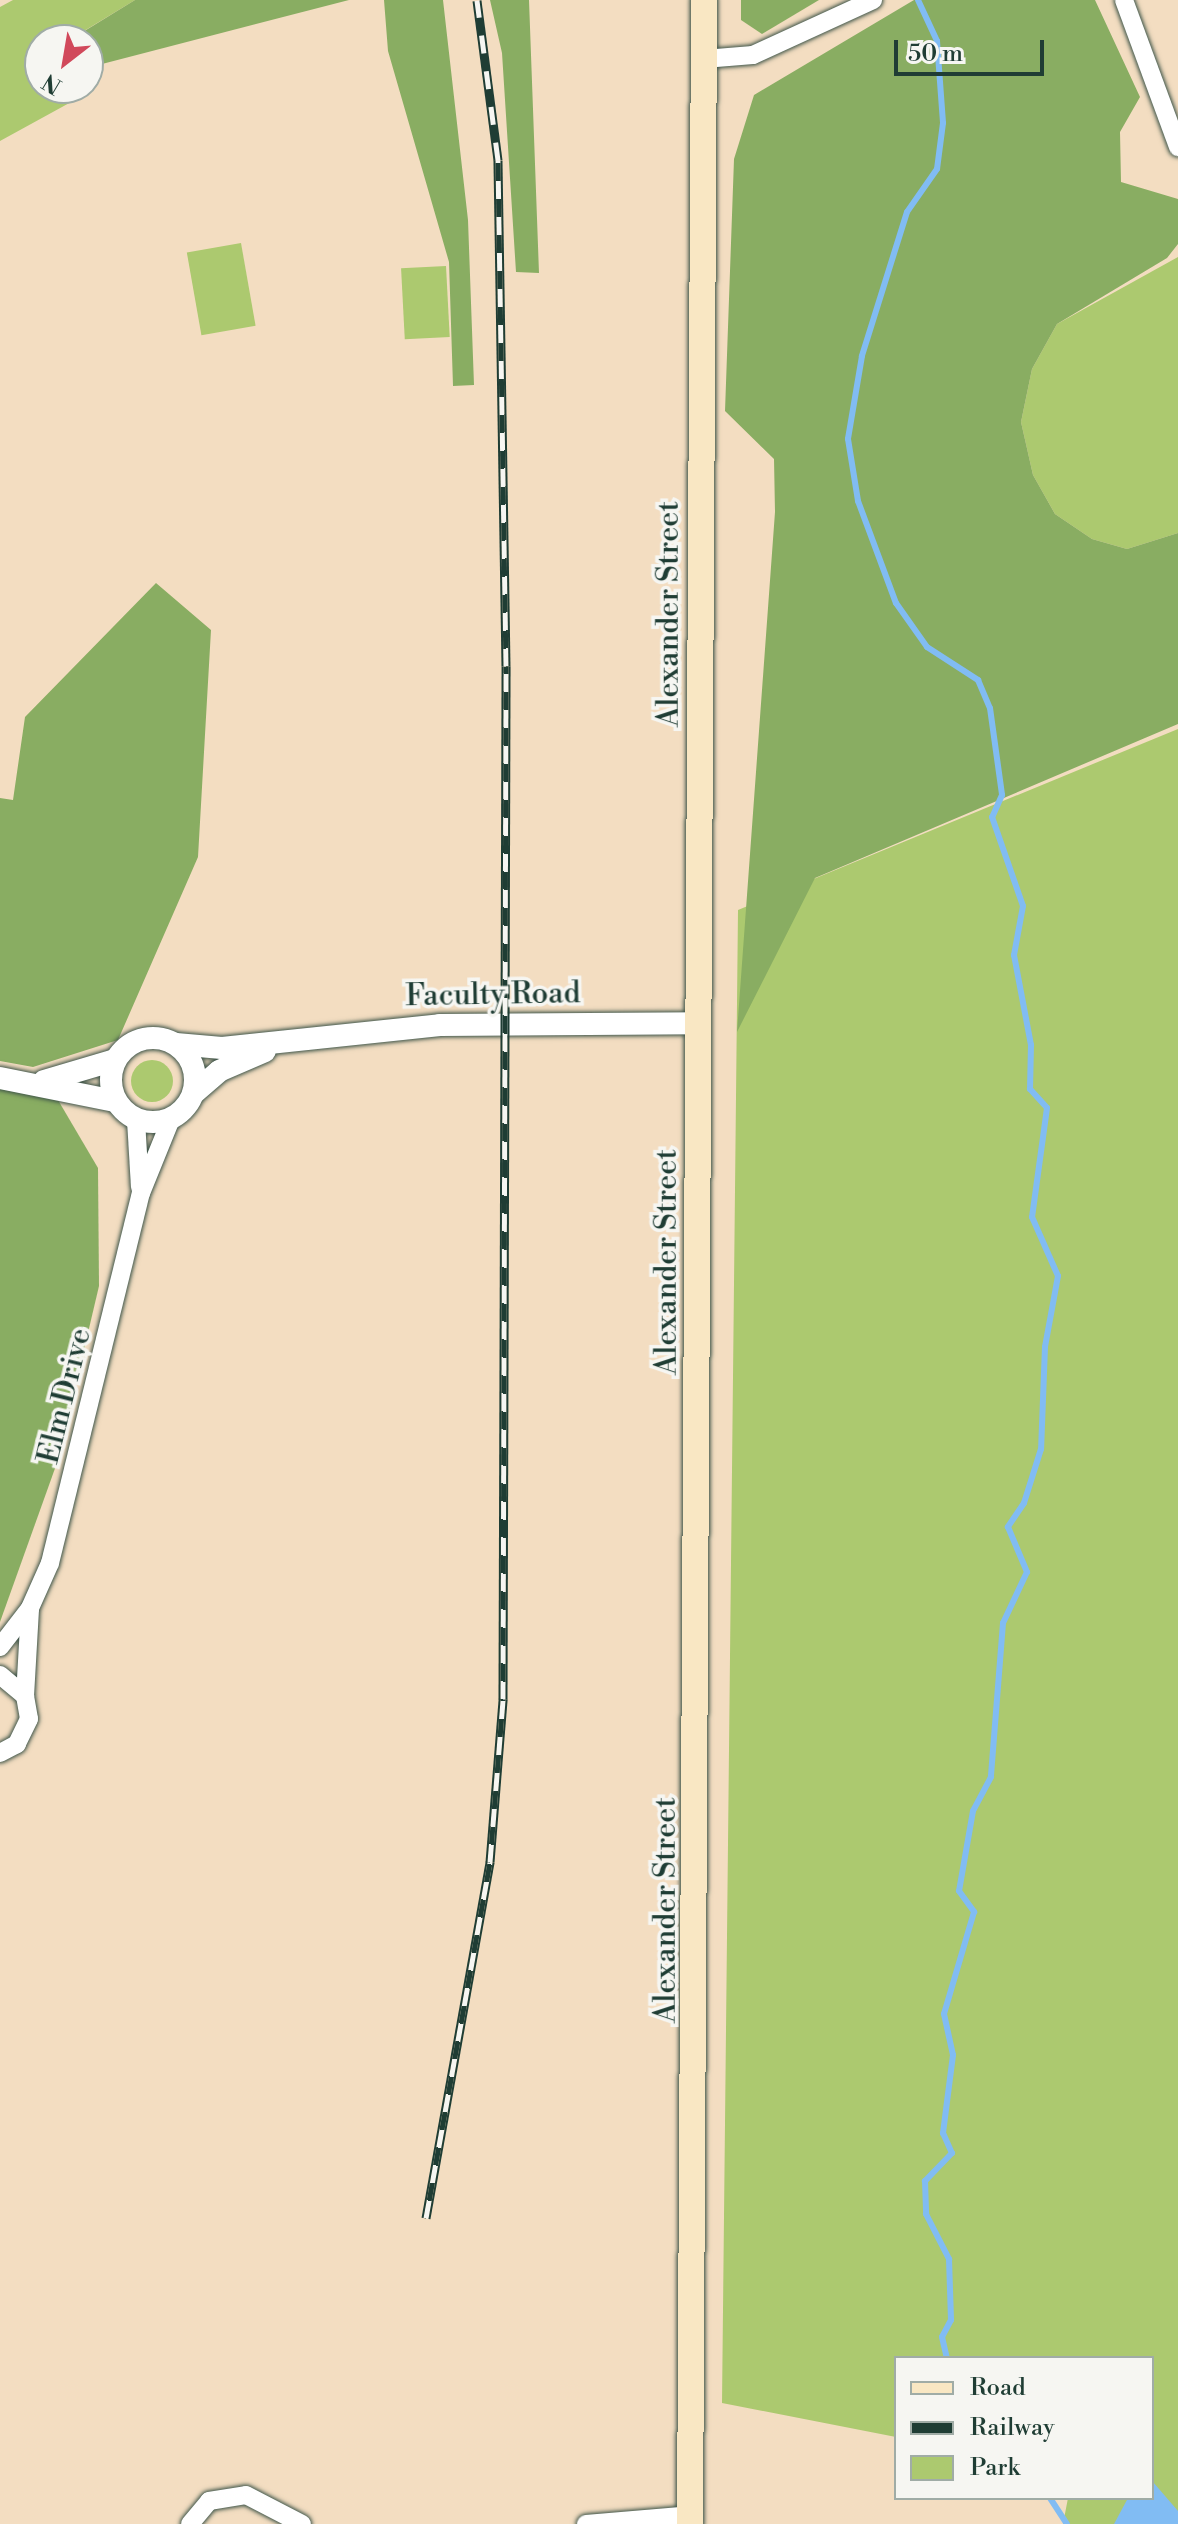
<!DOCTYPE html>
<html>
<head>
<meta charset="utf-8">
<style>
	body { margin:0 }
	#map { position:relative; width:1178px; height:2524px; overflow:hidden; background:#f3ddc1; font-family:"Libre Bodoni",serif }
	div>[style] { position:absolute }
	.green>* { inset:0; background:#acc96f; transform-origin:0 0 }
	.round { border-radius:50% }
	.forest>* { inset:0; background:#89ad62 }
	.water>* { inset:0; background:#81bcf3 }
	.stream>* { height:6px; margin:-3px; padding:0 3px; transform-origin:3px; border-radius:3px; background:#81bcf3 }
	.roads { filter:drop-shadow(0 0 2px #3f5549) drop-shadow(0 0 2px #3f5549) }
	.minor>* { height:18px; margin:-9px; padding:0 9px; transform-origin:9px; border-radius:9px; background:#fff }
	.tertiary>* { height:22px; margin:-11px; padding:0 11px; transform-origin:11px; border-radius:11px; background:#fff }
	.tertiary>.ring { margin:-11px; padding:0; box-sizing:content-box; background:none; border:22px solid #fff; border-radius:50% }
	.secondary>* { height:26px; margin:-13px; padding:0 13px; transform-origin:13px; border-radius:13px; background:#f9e7c3 }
	.rail>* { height:9px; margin-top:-4.5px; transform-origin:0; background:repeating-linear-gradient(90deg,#f6f6f2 0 18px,#1f3d34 0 36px); box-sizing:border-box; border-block:2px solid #1f3d34 }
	span { translate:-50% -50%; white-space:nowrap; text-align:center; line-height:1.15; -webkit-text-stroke:7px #f6f6f2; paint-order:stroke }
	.street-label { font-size:30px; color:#1f3d34 }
	.legend { position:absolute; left:894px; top:2356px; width:260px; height:144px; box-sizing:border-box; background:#f6f6f2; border:2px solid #a0aca6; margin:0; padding:10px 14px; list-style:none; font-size:24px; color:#1f3d34 }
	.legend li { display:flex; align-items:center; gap:16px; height:40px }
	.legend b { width:40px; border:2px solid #a0aca6 }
	.north { position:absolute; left:24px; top:24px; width:80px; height:80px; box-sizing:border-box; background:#f6f6f2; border:2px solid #a0aca6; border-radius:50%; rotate:211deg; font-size:22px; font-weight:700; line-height:32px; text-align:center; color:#1f3d34 }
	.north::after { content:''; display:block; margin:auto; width:28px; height:36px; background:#d1495b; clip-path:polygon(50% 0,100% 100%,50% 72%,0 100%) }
	.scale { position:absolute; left:894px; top:40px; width:150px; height:36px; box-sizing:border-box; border:4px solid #1f3d34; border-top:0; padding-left:10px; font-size:24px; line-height:28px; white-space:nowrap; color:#1f3d34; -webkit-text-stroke:6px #f6f6f2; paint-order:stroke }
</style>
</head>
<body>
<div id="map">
	<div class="green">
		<div style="clip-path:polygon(13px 0,135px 0,79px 34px,83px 40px,40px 40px,40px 88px,88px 88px,88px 47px,102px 64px,93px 90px,0 141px,0 7px)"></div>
		<div style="left:241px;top:243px;width:84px;height:55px;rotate:80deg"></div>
		<div style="clip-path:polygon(1178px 257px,1178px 533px,1127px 549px,1092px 539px,1055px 514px,1033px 475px,1021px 422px,1032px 369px,1057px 324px)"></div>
		<div style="left:446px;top:266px;width:71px;height:45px;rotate:87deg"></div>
		<div style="clip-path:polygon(1178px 729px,1178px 2524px,1063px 2524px,1068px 2498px,1152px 2498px,1152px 2358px,896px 2358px,896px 2437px,722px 2403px,738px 910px)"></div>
		<div class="round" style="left:131px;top:1060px;width:42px;height:42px"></div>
	</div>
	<div class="forest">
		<div style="clip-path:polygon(135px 0,349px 0,102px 64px,78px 35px)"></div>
		<div style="clip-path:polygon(384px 0,443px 0,468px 220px,474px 385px,453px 386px,449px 262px,388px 51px)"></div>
		<div style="clip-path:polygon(490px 0,529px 0,539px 273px,516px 272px,502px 53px)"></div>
		<div style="clip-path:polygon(741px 0,819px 0,762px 34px,741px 20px)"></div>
		<div style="clip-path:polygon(914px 0,1095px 0,1140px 97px,1120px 132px,1121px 182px,1178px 199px,1178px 244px,1167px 258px,1057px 324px,1032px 369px,1021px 422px,1033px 475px,1055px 514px,1092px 539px,1127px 549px,1178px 533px,1178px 724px,815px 878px,737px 1032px,775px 512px,774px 459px,725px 411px,734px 159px,754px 95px)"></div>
		<div style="clip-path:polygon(156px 583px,211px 630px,198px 857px,118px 1040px,33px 1067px,0 1061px,0 798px,13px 800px,25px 717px)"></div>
		<div style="clip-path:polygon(0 1084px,58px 1100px,98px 1168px,99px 1286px,58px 1460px,0 1622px)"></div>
	</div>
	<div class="water">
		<div style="clip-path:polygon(1153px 2482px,1178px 2511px,1178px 2524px,1114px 2524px,1128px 2498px,1152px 2498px)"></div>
	</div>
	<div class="stream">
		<div style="left:918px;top:0;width:45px;rotate:65.1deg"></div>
		<div style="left:937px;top:41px;width:82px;rotate:85.8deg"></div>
		<div style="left:943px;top:123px;width:46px;rotate:97.4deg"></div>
		<div style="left:937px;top:169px;width:52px;rotate:124.9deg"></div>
		<div style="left:907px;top:212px;width:151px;rotate:107.4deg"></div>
		<div style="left:862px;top:356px;width:84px;rotate:99.6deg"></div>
		<div style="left:848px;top:439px;width:63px;rotate:80.8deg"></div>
		<div style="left:858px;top:501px;width:109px;rotate:69.6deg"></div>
		<div style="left:896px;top:603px;width:54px;rotate:54.8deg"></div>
		<div style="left:927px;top:647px;width:61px;rotate:32.9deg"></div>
		<div style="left:978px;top:680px;width:30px;rotate:67deg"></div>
		<div style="left:990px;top:708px;width:88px;rotate:82.1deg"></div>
		<div style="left:1002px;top:795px;width:24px;rotate:114deg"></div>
		<div style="left:992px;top:817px;width:94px;rotate:70.8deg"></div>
		<div style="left:1023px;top:906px;width:50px;rotate:100.4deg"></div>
		<div style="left:1014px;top:955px;width:92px;rotate:79.3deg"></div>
		<div style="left:1031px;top:1045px;width:44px;rotate:91.3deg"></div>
		<div style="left:1030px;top:1089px;width:25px;rotate:48deg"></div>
		<div style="left:1047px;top:1108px;width:110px;rotate:97.8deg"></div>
		<div style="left:1032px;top:1217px;width:64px;rotate:66.2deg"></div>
		<div style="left:1058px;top:1276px;width:72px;rotate:100.4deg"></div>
		<div style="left:1045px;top:1347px;width:102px;rotate:92.2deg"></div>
		<div style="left:1041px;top:1449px;width:57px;rotate:107.5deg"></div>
		<div style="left:1024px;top:1503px;width:29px;rotate:124deg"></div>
		<div style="left:1008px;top:1527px;width:49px;rotate:67.1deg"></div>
		<div style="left:1027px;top:1572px;width:56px;rotate:115.2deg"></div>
		<div style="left:1003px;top:1623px;width:154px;rotate:94.5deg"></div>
		<div style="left:991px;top:1777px;width:38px;rotate:118deg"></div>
		<div style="left:973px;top:1811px;width:81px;rotate:99.9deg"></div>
		<div style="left:959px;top:1891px;width:26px;rotate:54deg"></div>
		<div style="left:974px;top:1912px;width:106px;rotate:106.4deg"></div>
		<div style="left:944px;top:2014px;width:42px;rotate:77.6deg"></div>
		<div style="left:953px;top:2055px;width:79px;rotate:97.3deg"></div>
		<div style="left:943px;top:2133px;width:22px;rotate:66deg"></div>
		<div style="left:952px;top:2153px;width:39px;rotate:134deg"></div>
		<div style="left:925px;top:2181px;width:33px;rotate:88deg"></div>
		<div style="left:926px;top:2214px;width:51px;rotate:62.9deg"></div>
		<div style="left:949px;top:2259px;width:61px;rotate:88.1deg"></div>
		<div style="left:951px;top:2320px;width:19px;rotate:118deg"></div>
		<div style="left:942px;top:2337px;width:22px;rotate:77deg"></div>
		<div style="left:1050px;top:2498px;width:31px;rotate:57deg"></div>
	</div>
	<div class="roads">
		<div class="minor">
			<div style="left:1124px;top:0;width:157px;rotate:69.8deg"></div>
			<div style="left:704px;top:59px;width:49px;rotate:-4.7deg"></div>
			<div style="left:753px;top:55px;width:132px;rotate:-24.6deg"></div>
			<div style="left:136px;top:1120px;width:67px;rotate:86.6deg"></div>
			<div style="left:0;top:1647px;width:49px;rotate:-52.4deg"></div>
			<div style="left:30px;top:1608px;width:49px;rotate:-66deg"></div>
			<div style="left:50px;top:1563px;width:381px;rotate:-76.2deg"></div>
			<div style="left:141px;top:1193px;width:80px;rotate:-67.9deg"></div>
			<div style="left:0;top:1675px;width:33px;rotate:40deg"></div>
			<div style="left:25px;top:1696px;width:23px;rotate:80deg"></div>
			<div style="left:29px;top:1719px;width:28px;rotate:116deg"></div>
			<div style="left:17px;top:1744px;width:19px;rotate:152deg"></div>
			<div style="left:25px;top:1696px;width:88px;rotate:-86.7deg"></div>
			<div style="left:190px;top:2524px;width:30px;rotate:-50deg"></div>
			<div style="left:209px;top:2501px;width:37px;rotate:-9deg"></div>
			<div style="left:246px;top:2495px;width:63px;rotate:27.4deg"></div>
			<div style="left:586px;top:2524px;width:104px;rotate:-4.9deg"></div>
		</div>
		<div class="tertiary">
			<div class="ring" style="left:111px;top:1038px;width:62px;height:62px"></div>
			<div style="left:176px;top:1044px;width:46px;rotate:5deg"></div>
			<div style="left:222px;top:1048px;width:219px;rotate:-6deg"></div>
			<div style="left:440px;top:1025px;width:259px;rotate:-0.4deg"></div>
			<div style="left:0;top:1078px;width:117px;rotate:11.3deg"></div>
			<div style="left:44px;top:1081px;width:74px;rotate:-16.5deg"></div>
			<div style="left:194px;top:1093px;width:33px;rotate:-41deg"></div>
			<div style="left:219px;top:1071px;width:50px;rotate:-23.5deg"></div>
		</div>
		<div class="secondary">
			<div style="left:690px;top:2524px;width:2524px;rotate:-89.68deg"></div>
		</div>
	</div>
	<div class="rail">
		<div style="left:426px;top:2218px;width:362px;rotate:-79.8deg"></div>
		<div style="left:490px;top:1862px;width:164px;rotate:-85.4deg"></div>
		<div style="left:503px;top:1699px;width:1033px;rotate:-89.83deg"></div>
		<div style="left:506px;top:666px;width:506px;rotate:-90.91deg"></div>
		<div style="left:498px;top:160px;width:161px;rotate:-97.5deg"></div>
	</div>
	<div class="street-label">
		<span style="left:669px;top:614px;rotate:-90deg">Alexander Street</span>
		<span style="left:493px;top:995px;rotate:-1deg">Faculty Road</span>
		<span style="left:667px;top:1262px;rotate:-90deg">Alexander Street</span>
		<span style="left:65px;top:1396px;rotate:-76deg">Elm Drive</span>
		<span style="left:666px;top:1910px;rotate:-90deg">Alexander Street</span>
	</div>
	<ul class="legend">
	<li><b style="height:10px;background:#f9e7c3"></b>Road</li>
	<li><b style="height:10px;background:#1f3d34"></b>Railway</li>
	<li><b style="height:22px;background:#acc96f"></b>Park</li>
	</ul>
	<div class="north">N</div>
	<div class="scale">50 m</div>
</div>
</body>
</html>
